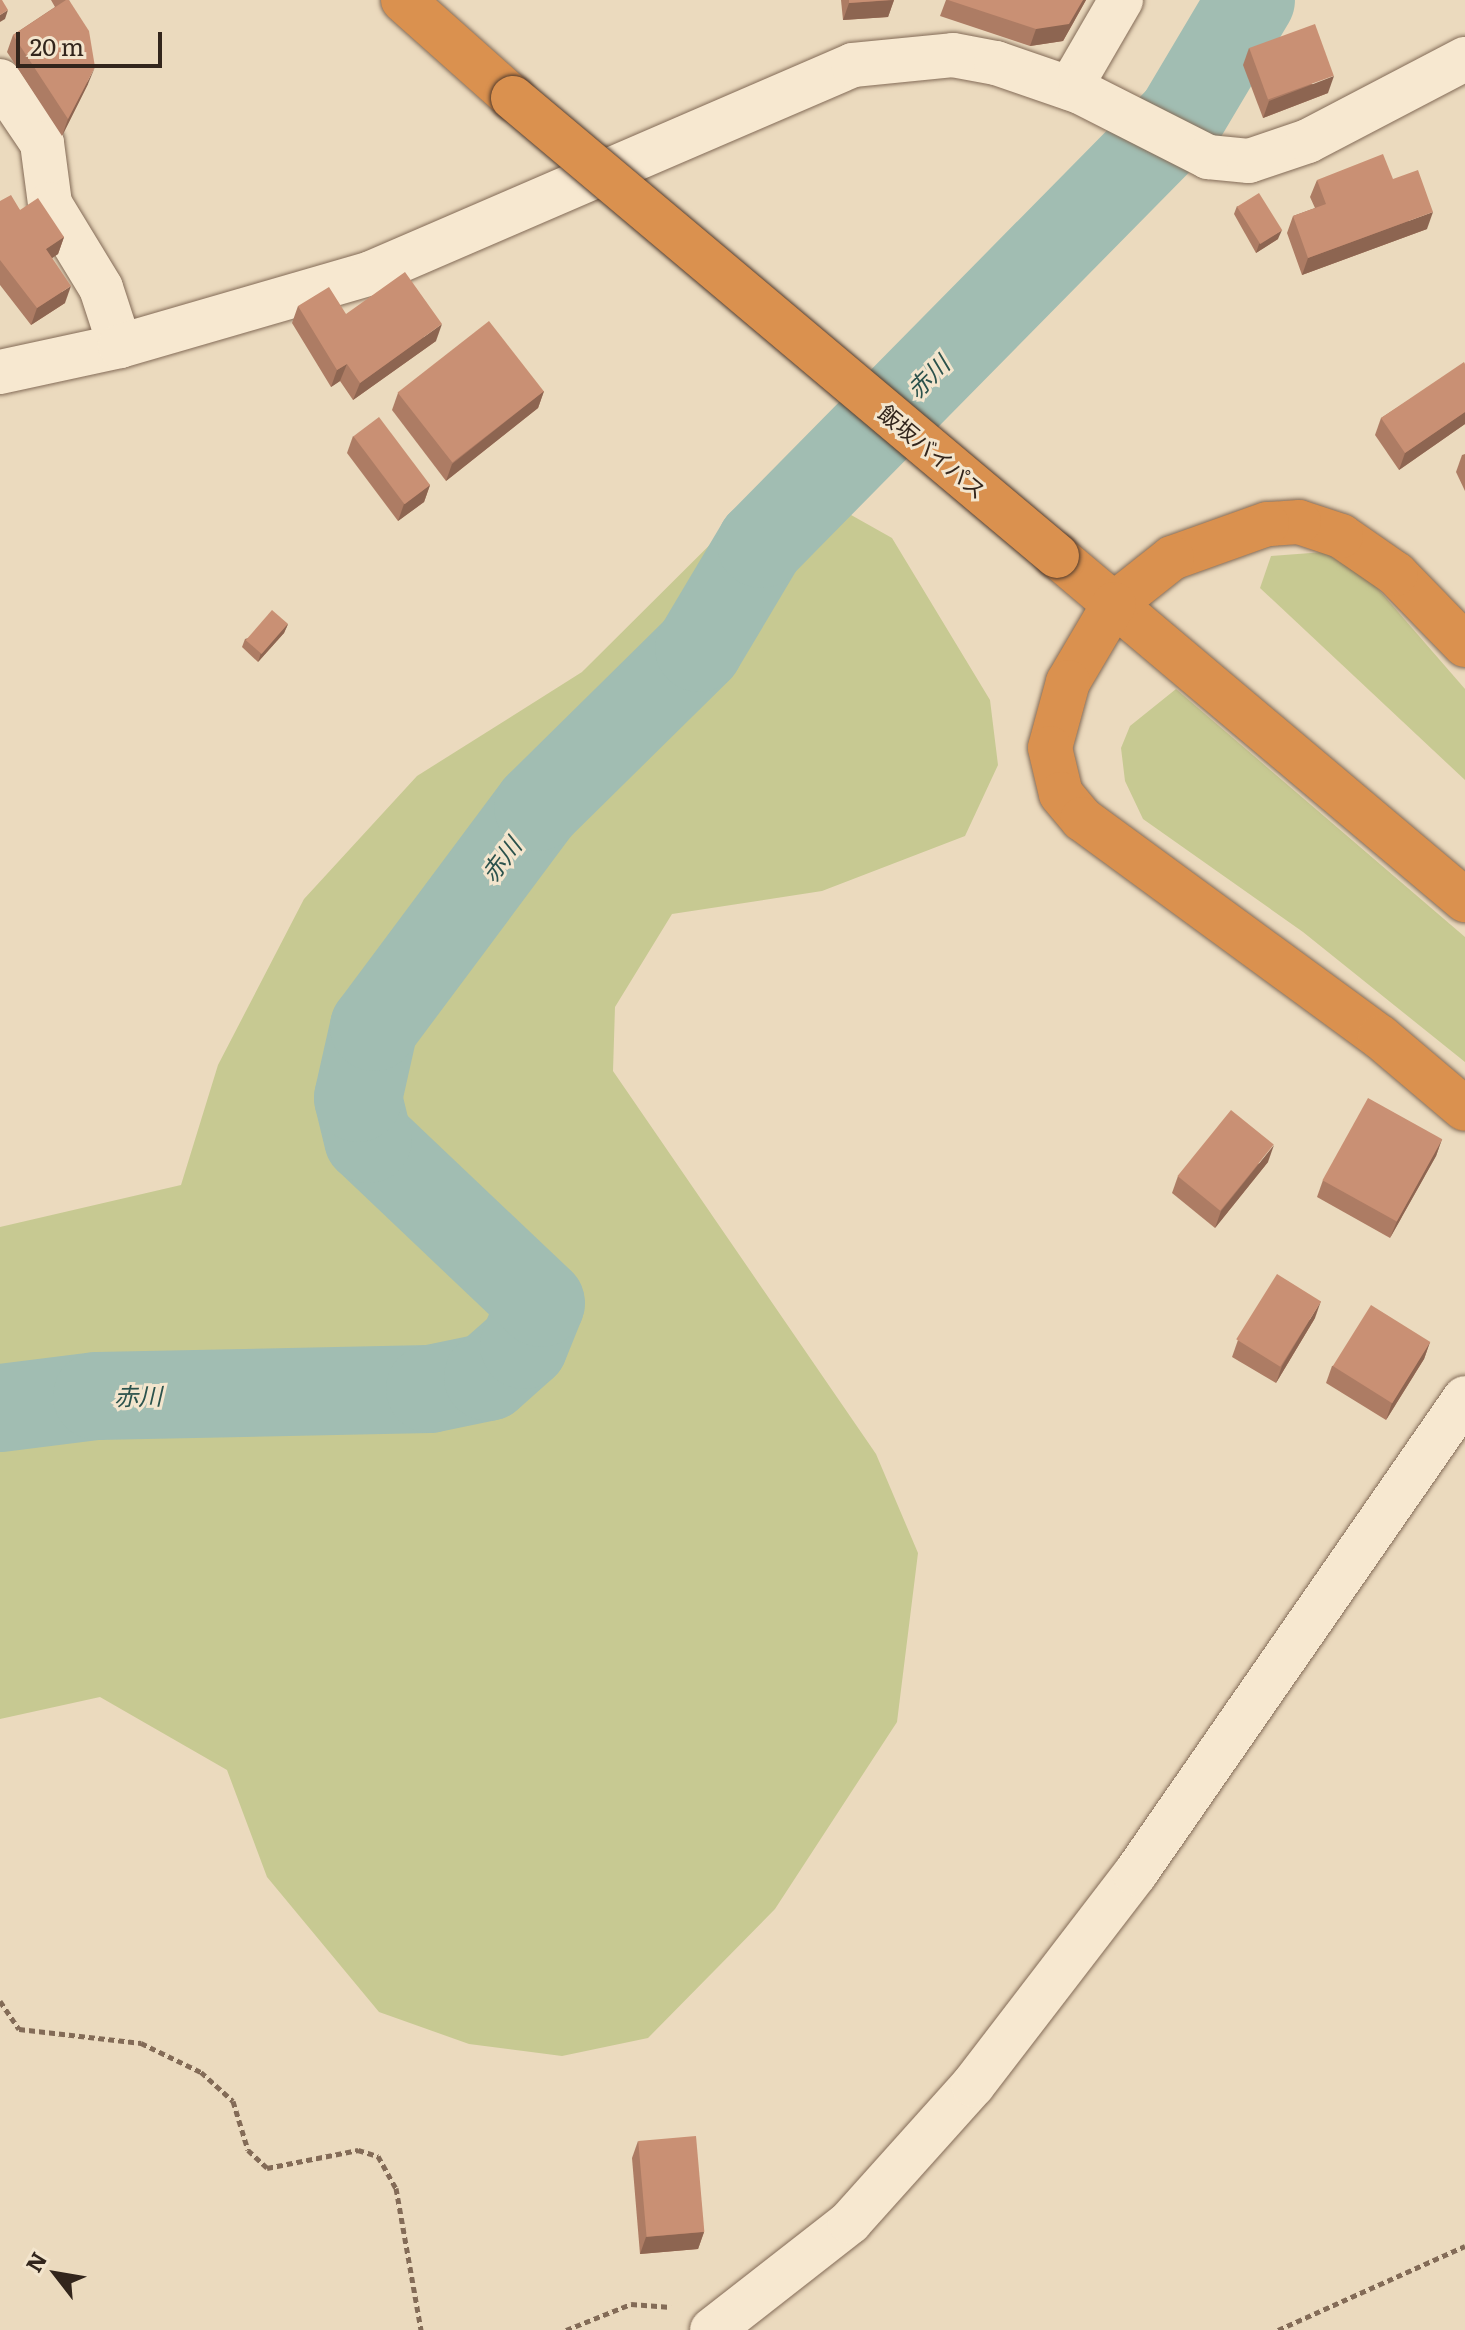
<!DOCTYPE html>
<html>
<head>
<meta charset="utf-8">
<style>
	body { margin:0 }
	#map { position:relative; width:1465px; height:2330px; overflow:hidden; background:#ebdabe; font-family:Literata,"Noto Sans JP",serif }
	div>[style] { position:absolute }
	.green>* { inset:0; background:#c7c992 }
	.river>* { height:88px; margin:-44px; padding:0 44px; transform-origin:44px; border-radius:44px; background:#a1bdb2 }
	.path>* { height:5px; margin-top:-2.5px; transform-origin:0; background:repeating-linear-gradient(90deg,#836b57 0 6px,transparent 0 10px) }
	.roads { filter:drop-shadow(0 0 2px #836b57) drop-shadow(0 0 2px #836b57) }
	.minor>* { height:44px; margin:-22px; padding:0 22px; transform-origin:22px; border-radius:22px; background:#f7e8d0 }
	.highway>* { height:44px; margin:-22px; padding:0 22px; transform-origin:22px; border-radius:22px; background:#da914f }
	.bridges { filter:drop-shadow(0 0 2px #503a2c) drop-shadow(0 0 2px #503a2c) }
	.highway-bridge>* { height:44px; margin:-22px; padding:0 22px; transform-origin:22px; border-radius:22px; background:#da914f }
	.wall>* { inset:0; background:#ad7c64 }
	.shaded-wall>* { inset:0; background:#8d6551 }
	.building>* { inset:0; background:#c99074; transform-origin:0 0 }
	span { translate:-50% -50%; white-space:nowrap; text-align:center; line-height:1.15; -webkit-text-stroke:6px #f3e5cd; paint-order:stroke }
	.street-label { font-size:22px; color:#32251c }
	.water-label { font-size:24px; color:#2b524c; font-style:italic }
	.north { position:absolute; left:16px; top:2234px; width:80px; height:80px; -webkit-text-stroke:6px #f3e5cd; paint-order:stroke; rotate:301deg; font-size:22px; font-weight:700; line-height:32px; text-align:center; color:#32251c }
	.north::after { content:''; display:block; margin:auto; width:28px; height:36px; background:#32251c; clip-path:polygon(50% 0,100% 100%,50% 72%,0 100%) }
	.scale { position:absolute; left:16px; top:32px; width:146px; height:36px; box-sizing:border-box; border:4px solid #32251c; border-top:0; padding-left:10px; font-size:24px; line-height:28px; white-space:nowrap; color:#32251c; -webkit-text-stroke:6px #f3e5cd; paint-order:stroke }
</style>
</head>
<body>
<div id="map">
	<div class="green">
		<div style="clip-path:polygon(780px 475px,892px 538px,990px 700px,998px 765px,965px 836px,822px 891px,672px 914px,615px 1007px,613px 1071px,876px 1454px,918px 1553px,897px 1722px,775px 1909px,648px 2038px,562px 2056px,469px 2044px,379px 2012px,267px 1877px,227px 1770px,100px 1697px,0 1719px,0 1227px,181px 1185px,218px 1065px,304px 899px,417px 776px,582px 672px)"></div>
		<div style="clip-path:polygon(1324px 552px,1373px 583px,1465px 689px,1465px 780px,1260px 588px,1271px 556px)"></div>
		<div style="clip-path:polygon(1176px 689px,1465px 937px,1465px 1062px,1303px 932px,1143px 819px,1125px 781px,1121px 748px,1130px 726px)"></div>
	</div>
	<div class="river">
		<div style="left:0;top:1408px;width:98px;rotate:-7.1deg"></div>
		<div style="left:97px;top:1396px;width:333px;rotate:-1.2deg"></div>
		<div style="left:430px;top:1389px;width:59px;rotate:-11.7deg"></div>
		<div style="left:488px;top:1377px;width:48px;rotate:-41.6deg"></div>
		<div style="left:524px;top:1345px;width:45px;rotate:-68deg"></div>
		<div style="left:541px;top:1303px;width:238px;rotate:-136.5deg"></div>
		<div style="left:368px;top:1139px;width:42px;rotate:-103.7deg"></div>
		<div style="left:358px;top:1098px;width:73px;rotate:-77.3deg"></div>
		<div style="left:374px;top:1027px;width:274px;rotate:-53.3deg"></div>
		<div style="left:538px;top:807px;width:226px;rotate:-44.6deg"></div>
		<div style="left:699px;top:648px;width:121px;rotate:-59.2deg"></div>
		<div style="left:761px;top:544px;width:598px;rotate:-45.41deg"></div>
		<div style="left:1181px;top:118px;width:137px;rotate:-59.3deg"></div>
	</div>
	<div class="path">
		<div style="left:0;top:2001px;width:34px;rotate:56deg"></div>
		<div style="left:19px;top:2029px;width:123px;rotate:6.5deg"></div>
		<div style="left:141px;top:2043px;width:67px;rotate:25.8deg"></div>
		<div style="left:201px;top:2072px;width:43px;rotate:42.2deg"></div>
		<div style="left:233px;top:2101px;width:51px;rotate:73deg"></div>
		<div style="left:248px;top:2150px;width:26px;rotate:43deg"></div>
		<div style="left:267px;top:2168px;width:93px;rotate:-11.2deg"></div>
		<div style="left:358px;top:2150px;width:21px;rotate:17deg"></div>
		<div style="left:378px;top:2156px;width:37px;rotate:61deg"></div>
		<div style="left:396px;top:2188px;width:144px;rotate:80deg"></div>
		<div style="left:566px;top:2330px;width:70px;rotate:-21.8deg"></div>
		<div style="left:631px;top:2304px;width:40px;rotate:4.3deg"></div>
		<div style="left:1278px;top:2330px;width:205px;rotate:-24.2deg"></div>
	</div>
	<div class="roads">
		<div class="minor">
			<div style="left:0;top:81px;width:75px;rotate:55.9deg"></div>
			<div style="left:42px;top:143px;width:62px;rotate:82.5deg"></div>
			<div style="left:50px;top:204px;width:98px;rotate:58.7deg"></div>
			<div style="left:101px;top:288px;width:61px;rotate:71.9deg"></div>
			<div style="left:1070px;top:88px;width:102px;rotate:-59.9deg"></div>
			<div style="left:0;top:372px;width:123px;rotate:-12.2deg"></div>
			<div style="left:120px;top:346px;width:261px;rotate:-16.2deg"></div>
			<div style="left:371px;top:273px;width:525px;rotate:-23.34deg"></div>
			<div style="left:853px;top:65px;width:100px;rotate:-5.7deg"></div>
			<div style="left:953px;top:55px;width:44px;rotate:10.5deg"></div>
			<div style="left:996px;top:63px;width:89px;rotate:19deg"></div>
			<div style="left:1080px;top:92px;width:144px;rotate:26.9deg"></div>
			<div style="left:1208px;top:157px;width:41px;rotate:5.6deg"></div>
			<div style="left:1249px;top:161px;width:62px;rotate:-18.7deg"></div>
			<div style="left:1308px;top:141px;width:177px;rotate:-27.6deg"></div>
			<div style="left:712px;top:2330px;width:175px;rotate:-38deg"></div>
			<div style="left:850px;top:2222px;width:184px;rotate:-48.1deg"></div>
			<div style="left:973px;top:2085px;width:266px;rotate:-52.5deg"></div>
			<div style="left:1135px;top:1874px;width:579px;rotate:-55.27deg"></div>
		</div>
		<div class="highway">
			<div style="left:403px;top:0;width:147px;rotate:41.7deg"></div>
			<div style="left:1057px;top:556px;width:534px;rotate:40.14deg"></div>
			<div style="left:1465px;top:645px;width:99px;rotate:-134.2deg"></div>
			<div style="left:1396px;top:574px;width:67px;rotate:-145.4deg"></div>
			<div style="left:1341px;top:536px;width:44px;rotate:-161.6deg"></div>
			<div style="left:1299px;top:522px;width:32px;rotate:176deg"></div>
			<div style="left:1267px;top:524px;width:101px;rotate:160.3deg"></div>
			<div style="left:1172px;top:558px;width:74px;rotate:141.6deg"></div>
			<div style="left:1114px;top:604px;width:91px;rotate:120.5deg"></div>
			<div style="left:1068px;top:682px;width:68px;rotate:105.3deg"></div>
			<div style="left:1050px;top:748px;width:47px;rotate:76.6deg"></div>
			<div style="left:1061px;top:794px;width:33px;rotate:50deg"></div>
			<div style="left:1082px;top:819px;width:369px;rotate:36.2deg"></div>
			<div style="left:1380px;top:1037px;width:111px;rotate:40.3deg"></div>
		</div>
	</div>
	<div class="bridges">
		<div class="highway-bridge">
			<div style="left:513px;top:98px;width:711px;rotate:40.09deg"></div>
		</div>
	</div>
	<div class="wall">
		<div style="clip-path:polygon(51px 0,69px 0,88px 84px,62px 136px,7px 52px,13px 35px,55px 7px)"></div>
		<div style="clip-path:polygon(841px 0,894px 0,888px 17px,843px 20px)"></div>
		<div style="clip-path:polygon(946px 0,1086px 0,1063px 41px,1030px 46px,940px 16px)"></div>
		<div style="clip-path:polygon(1249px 48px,1328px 93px,1263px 118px,1243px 65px)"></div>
		<div style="clip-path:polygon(1317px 180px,1427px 229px,1302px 275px,1287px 233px,1293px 216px,1315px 208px,1310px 197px)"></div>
		<div style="clip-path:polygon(0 201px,20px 210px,64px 237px,58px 254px,52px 258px,65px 303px,31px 325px,0 285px)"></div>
		<div style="clip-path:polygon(1237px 206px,1278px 239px,1256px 253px,1234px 214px)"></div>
		<div style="clip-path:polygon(298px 306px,346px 314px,436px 341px,353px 400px,340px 381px,331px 387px,292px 323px)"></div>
		<div style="clip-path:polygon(1465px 364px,1465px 424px,1399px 470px,1375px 435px,1381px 418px)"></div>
		<div style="clip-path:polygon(544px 391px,538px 408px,446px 481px,392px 410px,398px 393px)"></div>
		<div style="clip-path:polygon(353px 436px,430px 485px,424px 502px,398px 521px,347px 453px)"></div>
		<div style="clip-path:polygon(1465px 454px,1465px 491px,1456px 472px,1462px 455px)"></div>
		<div style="clip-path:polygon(288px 624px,284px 633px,258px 662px,242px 647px,245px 639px)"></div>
		<div style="clip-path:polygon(1442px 1139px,1436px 1156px,1390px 1238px,1317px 1197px,1323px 1180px)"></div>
		<div style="clip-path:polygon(1268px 1162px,1215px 1228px,1172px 1193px,1178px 1176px)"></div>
		<div style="clip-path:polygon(1315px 1318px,1276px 1383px,1232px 1357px,1238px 1340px)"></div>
		<div style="clip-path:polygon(1430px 1342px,1424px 1359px,1386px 1420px,1326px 1383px,1332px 1366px)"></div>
		<div style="clip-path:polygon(638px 2141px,704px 2232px,698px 2249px,640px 2254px,632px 2158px)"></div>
	</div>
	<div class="shaded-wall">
		<div style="clip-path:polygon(894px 0,888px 17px,843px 20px,849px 3px)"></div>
		<div style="clip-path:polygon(1083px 0,1086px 0,1063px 41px,1030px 46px,1036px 29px)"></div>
		<div style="clip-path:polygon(8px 10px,5px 19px,0 22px,0 15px)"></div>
		<div style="clip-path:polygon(95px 67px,88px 84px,62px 136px,68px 119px)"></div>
		<div style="clip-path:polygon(1334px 76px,1328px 93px,1263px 118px,1269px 101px)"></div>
		<div style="clip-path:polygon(1433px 212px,1427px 229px,1302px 275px,1308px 258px)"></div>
		<div style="clip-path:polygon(1282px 230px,1278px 239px,1256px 253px,1259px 244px)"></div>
		<div style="clip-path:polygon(64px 237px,58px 254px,40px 266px,46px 249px)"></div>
		<div style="clip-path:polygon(71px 286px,65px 303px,31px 325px,37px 308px)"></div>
		<div style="clip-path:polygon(442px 324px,436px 341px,353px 400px,360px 383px)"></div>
		<div style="clip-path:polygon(347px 364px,340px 381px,331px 387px,337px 370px)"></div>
		<div style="clip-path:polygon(544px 391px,538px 408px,446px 481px,452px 464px)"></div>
		<div style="clip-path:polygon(1465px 412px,1465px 424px,1399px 470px,1405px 453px)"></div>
		<div style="clip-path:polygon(430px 485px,424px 502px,398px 521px,404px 504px)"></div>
		<div style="clip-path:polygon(288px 624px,284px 633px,258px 662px,261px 653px)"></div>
		<div style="clip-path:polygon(1442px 1139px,1436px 1156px,1390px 1238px,1397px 1221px)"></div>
		<div style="clip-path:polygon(1274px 1145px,1268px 1162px,1215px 1228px,1221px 1211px)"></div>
		<div style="clip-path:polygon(1321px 1301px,1315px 1318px,1276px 1383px,1282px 1366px)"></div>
		<div style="clip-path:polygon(1430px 1342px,1424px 1359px,1386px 1420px,1392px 1403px)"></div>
		<div style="clip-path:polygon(704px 2232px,698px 2249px,640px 2254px,646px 2237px)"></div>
	</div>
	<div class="building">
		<div style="clip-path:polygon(0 0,2px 0,8px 10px,0 15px)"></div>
		<div style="clip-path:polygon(66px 0,69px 0,89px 31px,95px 67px,68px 119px,13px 35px)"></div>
		<div style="clip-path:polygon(849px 0,890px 0,849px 3px)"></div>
		<div style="clip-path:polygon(948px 0,1083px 0,1069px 24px,1036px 29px)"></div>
		<div style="left:1315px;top:24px;width:55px;height:70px;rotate:70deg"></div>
		<div style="clip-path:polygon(1383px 154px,1393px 179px,1418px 170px,1433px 212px,1308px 258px,1293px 216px,1326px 204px,1317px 180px)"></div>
		<div style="left:1259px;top:193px;width:44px;height:26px;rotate:58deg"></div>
		<div style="clip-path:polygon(11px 195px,20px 210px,38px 198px,64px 237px,46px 249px,71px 286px,37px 308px,0 260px,0 201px)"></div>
		<div style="clip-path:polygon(405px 272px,442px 324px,360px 383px,347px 364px,337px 370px,298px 306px,329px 287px,346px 314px)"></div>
		<div style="left:489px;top:321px;width:89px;height:116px;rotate:52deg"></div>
		<div style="clip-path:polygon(1464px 362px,1465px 364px,1465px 412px,1405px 453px,1381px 418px)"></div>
		<div style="left:379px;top:417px;width:85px;height:32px;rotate:53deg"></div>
		<div style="left:272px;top:610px;width:21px;height:40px;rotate:41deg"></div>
		<div style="left:1368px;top:1098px;width:85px;height:94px;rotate:29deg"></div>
		<div style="left:1231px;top:1110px;width:55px;height:85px;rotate:39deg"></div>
		<div style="left:1277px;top:1274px;width:52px;height:77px;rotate:32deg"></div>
		<div style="left:1371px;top:1305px;width:70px;height:72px;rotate:32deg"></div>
		<div style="left:696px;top:2136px;width:96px;height:58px;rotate:85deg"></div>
	</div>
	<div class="street-label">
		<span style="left:933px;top:451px;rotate:40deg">飯坂バイパス</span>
	</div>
	<div class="water-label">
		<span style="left:927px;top:376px;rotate:-45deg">赤川</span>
		<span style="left:500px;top:859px;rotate:-53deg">赤川</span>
		<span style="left:138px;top:1395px;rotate:-1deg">赤川</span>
	</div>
	<div class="north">N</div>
	<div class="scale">20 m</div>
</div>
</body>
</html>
